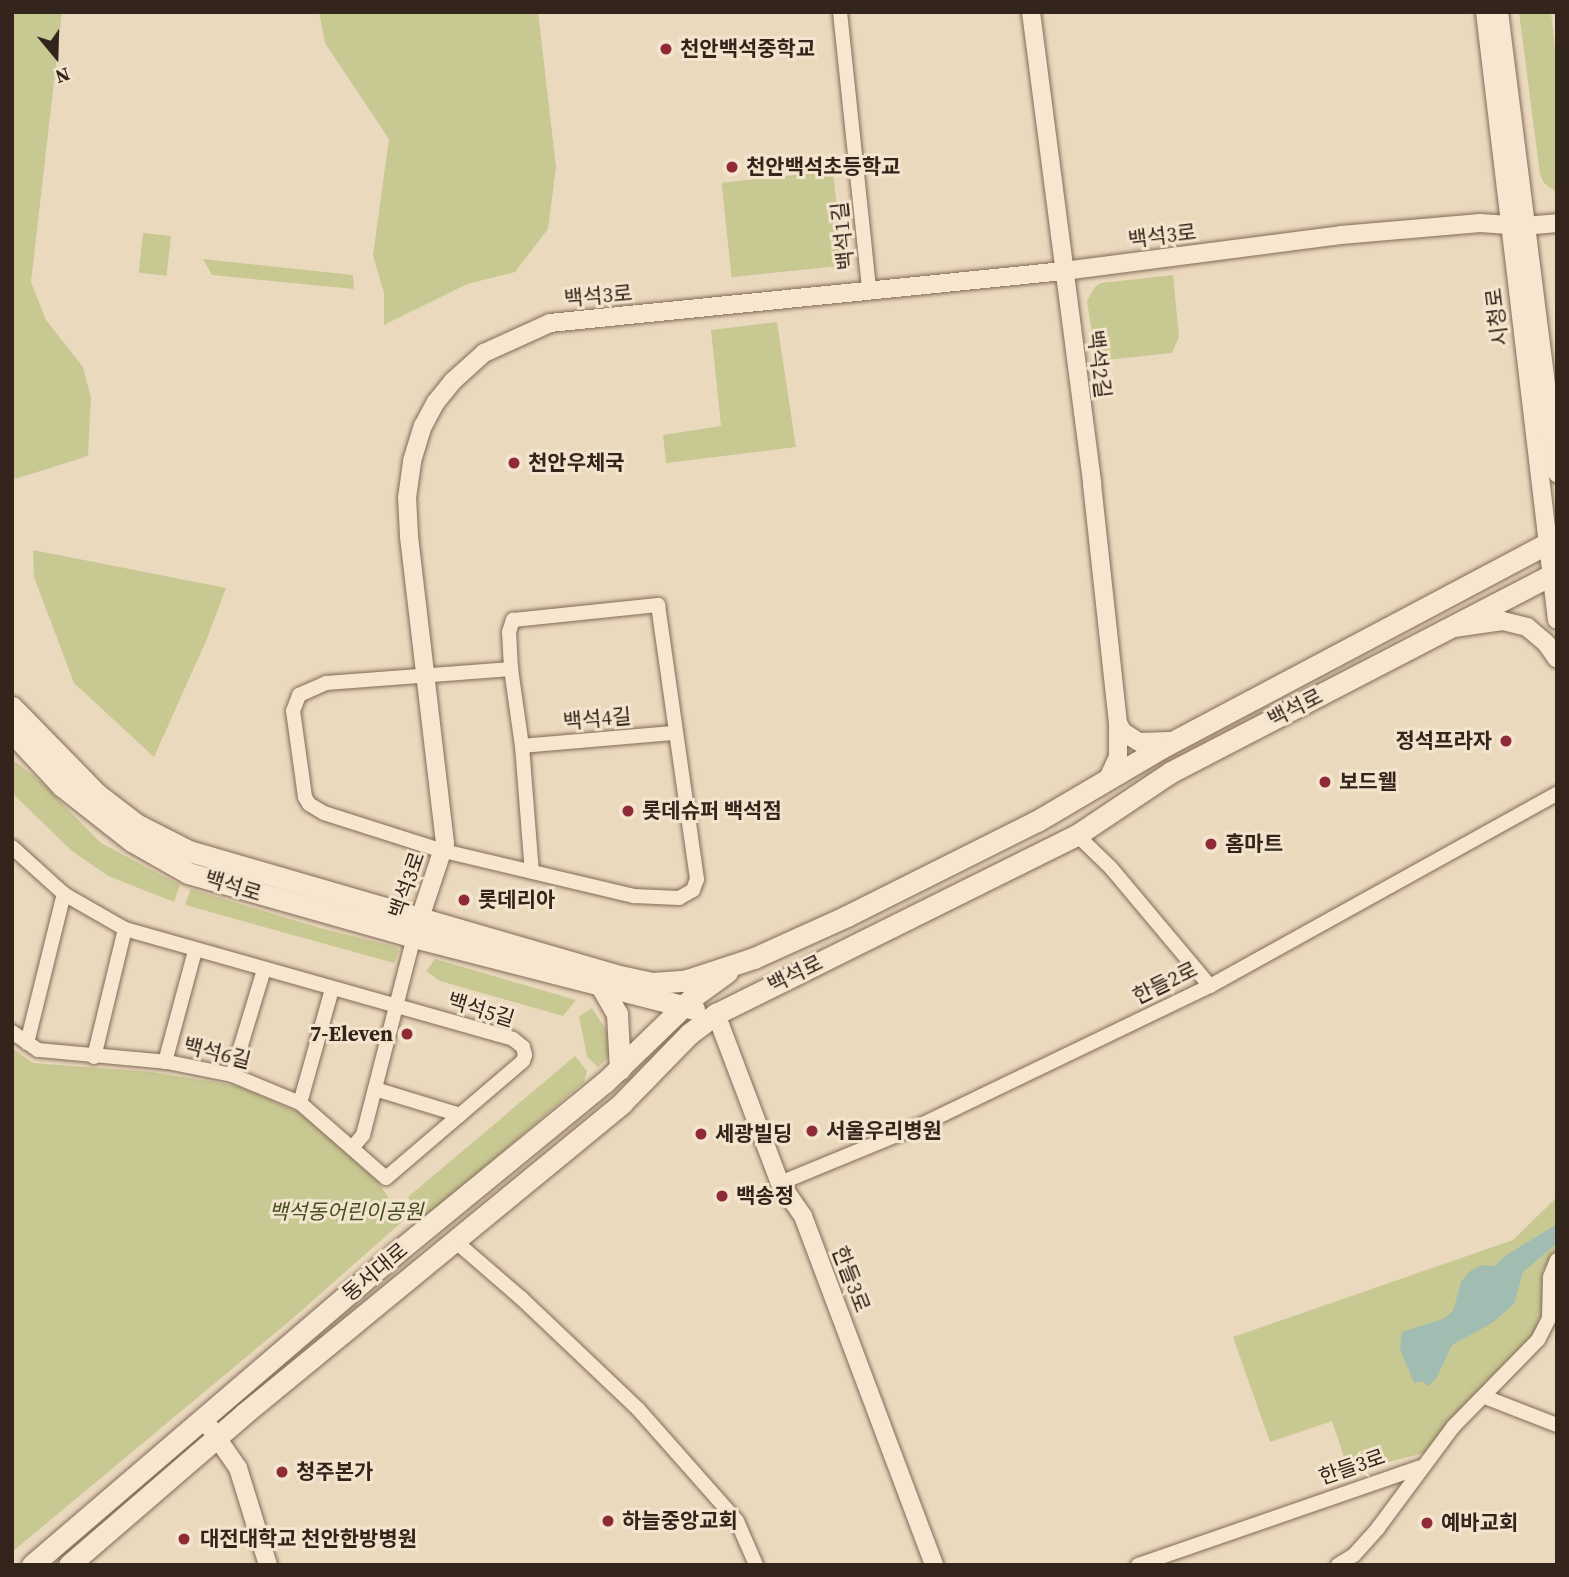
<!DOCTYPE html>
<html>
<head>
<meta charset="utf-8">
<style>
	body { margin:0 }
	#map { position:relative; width:1569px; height:1577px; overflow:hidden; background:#ebd9be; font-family:"Source Serif 4","Noto Sans KR",serif }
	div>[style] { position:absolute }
	.green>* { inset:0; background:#c8c893; transform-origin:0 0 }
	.water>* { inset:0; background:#a1bdb2 }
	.roads { filter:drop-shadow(0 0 2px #836a58) drop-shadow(0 0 2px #836a58) }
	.minor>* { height:14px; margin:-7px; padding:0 7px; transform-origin:7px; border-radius:7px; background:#f7e7d1 }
	.tertiary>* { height:18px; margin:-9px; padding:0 9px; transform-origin:9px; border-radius:9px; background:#f7e7d1 }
	.secondary>* { height:21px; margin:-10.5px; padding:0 10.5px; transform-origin:10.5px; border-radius:10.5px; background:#f7e7d1 }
	.dots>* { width:19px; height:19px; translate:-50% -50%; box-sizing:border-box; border:4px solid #f3e4cd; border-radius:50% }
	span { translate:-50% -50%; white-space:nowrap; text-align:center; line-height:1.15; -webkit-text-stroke:6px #f3e4cd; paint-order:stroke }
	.poi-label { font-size:21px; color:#33241c; font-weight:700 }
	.left { translate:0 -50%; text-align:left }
	.right { translate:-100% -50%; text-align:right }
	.street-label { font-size:21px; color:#33241c }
	.park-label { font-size:21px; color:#484e23; font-style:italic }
	.frame { position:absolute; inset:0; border:14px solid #33241c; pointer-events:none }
	.north { position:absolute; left:21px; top:21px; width:70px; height:70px; -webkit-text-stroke:5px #f3e4cd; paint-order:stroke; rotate:161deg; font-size:19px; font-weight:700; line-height:28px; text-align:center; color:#33241c }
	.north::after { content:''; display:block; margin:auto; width:24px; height:32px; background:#33241c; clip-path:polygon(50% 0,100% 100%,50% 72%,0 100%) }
</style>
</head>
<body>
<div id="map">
	<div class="green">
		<div style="clip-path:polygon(12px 12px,62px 12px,31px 282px,46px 320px,83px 367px,91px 398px,88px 456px,12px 480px)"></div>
		<div style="clip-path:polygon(319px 12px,538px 12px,556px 167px,548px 229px,515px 272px,467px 284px,384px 325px,384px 293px,373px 255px,389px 139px,325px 43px)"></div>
		<div style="clip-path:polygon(1519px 12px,1551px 12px,1557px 68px,1557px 193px,1544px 183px,1540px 175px)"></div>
		<div style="left:833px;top:171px;width:95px;height:112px;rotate:84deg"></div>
		<div style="left:143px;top:233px;width:28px;height:40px;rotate:6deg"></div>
		<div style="clip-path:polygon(203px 259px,353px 275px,354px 289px,212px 275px)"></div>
		<div style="clip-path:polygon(1173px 275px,1179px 337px,1172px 353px,1096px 361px,1087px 301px,1095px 287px,1101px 283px)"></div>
		<div style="clip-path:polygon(777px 322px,796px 447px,666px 463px,663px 435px,721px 426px,711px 330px)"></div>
		<div style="clip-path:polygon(33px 550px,226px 588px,206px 641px,154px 757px,74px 683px,34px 577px)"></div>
		<div style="clip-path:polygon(12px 759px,40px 781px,101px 843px,180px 885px,174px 902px,108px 876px,72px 851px,12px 793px)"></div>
		<div style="clip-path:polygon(191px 889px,320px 928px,396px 947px,399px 951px,394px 963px,185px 905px)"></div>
		<div style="clip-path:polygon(435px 959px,576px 1000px,563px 1016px,440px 981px,426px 971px)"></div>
		<div style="clip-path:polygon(592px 1008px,612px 1039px,610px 1056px,598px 1067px,587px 1057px,579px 1016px)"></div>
		<div style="clip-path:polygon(12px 1048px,33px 1063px,152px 1072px,238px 1086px,302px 1114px,377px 1181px,404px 1220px,292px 1319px,12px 1552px)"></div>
		<div style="clip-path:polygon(575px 1056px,587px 1071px,584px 1082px,427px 1216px,422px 1217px,408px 1197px)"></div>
		<div style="clip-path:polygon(1557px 1197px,1557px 1250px,1543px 1269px,1542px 1313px,1537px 1329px,1527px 1344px,1446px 1424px,1428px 1452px,1349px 1472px,1332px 1421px,1270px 1442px,1233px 1337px,1513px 1240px)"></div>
	</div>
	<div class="water">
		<div style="clip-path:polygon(1557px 1224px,1557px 1243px,1523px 1272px,1514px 1304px,1492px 1323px,1452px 1345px,1436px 1379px,1428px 1386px,1422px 1381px,1414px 1383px,1400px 1349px,1402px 1332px,1443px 1319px,1453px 1311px,1461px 1282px,1470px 1271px,1482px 1265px,1495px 1266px,1505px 1256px)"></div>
	</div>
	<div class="roads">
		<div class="minor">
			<div style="left:840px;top:12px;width:279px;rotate:84deg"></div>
			<div style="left:658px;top:605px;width:277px;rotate:81.9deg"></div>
			<div style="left:697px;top:879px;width:12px;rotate:110deg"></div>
			<div style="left:693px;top:890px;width:16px;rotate:150deg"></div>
			<div style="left:679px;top:898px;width:45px;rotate:-177.5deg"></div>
			<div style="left:634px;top:896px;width:196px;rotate:-166.7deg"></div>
			<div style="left:443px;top:851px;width:125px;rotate:-162.3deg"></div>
			<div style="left:324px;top:813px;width:17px;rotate:-149deg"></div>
			<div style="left:309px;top:804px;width:8px;rotate:-120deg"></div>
			<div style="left:305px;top:797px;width:87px;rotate:-97.9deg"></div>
			<div style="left:293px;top:711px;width:17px;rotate:-69deg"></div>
			<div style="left:299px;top:695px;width:30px;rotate:-24deg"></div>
			<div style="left:326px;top:683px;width:186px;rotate:-4.3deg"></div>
			<div style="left:511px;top:669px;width:37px;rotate:-93deg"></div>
			<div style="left:509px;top:632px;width:13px;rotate:-72deg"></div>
			<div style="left:513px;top:620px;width:146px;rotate:-5.9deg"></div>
			<div style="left:511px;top:669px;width:78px;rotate:81.9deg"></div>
			<div style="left:522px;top:746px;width:126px;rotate:85.5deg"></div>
			<div style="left:522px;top:746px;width:153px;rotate:-4.9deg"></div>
			<div style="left:1077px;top:835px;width:47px;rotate:44.1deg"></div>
			<div style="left:1111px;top:868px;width:154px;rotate:50deg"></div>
			<div style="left:12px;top:847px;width:70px;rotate:42.1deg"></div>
			<div style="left:64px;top:894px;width:70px;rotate:29.8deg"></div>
			<div style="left:125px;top:929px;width:403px;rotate:15.8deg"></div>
			<div style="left:513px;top:1039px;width:13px;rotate:39deg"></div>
			<div style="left:523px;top:1047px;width:8px;rotate:76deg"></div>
			<div style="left:525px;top:1055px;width:6px;rotate:108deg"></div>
			<div style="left:523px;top:1061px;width:180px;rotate:139.5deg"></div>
			<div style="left:386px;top:1178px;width:114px;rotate:-138.9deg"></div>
			<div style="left:300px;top:1103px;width:74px;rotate:-157.6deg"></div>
			<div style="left:232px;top:1075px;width:65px;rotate:-168.5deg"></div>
			<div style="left:168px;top:1062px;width:131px;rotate:-174.7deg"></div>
			<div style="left:38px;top:1050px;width:32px;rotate:-145deg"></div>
			<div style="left:27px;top:1043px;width:154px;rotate:-76.1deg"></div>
			<div style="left:94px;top:1057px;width:132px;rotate:-76.4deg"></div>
			<div style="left:165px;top:1062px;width:115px;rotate:-74.9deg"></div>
			<div style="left:232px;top:1075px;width:110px;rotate:-73.1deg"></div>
			<div style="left:375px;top:1089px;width:89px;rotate:17deg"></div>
			<div style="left:300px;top:1103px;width:118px;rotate:-74.3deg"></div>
			<div style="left:352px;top:1148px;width:17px;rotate:-50deg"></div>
			<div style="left:363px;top:1135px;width:204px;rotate:-75.6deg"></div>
			<div style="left:780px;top:1183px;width:152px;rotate:-22.4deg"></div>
			<div style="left:921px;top:1125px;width:321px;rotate:-25.7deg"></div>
			<div style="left:1210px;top:986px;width:397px;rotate:-29deg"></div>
			<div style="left:454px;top:1240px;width:89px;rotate:40.9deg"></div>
			<div style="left:521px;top:1298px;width:161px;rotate:43.5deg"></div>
			<div style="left:638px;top:1409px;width:149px;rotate:48.5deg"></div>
			<div style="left:737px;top:1521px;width:48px;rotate:66.6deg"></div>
			<div style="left:1485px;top:1397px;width:77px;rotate:21.3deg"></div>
			<div style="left:1138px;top:1565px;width:299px;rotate:-19.1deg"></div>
			<div style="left:1338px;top:1565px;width:19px;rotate:-32deg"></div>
			<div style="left:1354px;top:1555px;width:36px;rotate:-48deg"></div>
			<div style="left:1378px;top:1528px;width:126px;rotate:-53.4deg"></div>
			<div style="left:1453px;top:1427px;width:122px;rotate:-45.7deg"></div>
			<div style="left:1538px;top:1340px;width:25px;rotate:-63deg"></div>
			<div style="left:1549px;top:1318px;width:41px;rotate:-88.6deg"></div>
			<div style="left:1550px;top:1277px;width:18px;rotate:-68deg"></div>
		</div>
		<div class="tertiary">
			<div style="left:1031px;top:12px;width:476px;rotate:82.6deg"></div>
			<div style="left:1092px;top:484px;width:240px;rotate:83.8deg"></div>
			<div style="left:1118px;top:723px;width:34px;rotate:90deg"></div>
			<div style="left:1118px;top:757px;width:26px;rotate:115deg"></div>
			<div style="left:1485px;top:12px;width:612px;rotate:83.25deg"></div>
			<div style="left:1499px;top:12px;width:465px;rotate:82.8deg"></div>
			<div style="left:1454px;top:628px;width:49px;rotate:-8.1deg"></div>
			<div style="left:1503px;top:621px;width:25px;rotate:14deg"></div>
			<div style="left:1527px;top:627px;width:25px;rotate:40deg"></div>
			<div style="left:1546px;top:643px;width:19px;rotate:55deg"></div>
			<div style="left:1118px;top:723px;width:10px;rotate:61deg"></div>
			<div style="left:1123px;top:732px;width:19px;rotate:32deg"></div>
			<div style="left:1139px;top:742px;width:31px;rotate:-2deg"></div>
			<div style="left:416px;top:930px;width:92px;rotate:-71.6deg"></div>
			<div style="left:445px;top:843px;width:310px;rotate:-96.7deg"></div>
			<div style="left:409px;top:535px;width:37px;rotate:-93deg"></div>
			<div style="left:407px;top:498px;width:37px;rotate:-82deg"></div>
			<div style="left:412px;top:461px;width:37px;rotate:-73deg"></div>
			<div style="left:423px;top:426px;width:27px;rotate:-62deg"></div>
			<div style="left:436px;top:402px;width:27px;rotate:-51deg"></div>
			<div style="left:453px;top:381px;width:42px;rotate:-42.1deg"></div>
			<div style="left:484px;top:353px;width:72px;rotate:-24.4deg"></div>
			<div style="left:550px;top:323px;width:517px;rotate:-5.78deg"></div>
			<div style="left:1064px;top:271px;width:279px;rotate:-7.4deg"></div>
			<div style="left:1341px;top:235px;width:140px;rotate:-4.9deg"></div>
			<div style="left:1480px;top:223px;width:44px;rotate:3.9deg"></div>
			<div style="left:1524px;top:226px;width:33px;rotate:-5deg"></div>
			<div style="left:716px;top:1014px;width:181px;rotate:69.3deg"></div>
			<div style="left:780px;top:1183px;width:40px;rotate:55.1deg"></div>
			<div style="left:803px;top:1216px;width:373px;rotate:69.4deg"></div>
			<div style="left:204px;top:1419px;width:60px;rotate:55.2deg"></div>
			<div style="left:238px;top:1468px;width:102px;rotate:72.8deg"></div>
		</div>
		<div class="secondary">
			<div style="left:12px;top:707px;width:122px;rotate:45.7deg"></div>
			<div style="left:97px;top:794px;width:49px;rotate:37.6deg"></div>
			<div style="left:136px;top:824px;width:59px;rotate:27deg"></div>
			<div style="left:189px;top:851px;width:444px;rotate:16.2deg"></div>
			<div style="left:615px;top:975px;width:38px;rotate:12deg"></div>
			<div style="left:652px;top:983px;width:32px;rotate:-4deg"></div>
			<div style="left:684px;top:981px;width:74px;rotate:-18.2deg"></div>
			<div style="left:754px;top:958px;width:102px;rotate:-24.3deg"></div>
			<div style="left:847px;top:916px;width:212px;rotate:-26.6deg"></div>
			<div style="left:1037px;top:821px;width:142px;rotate:-30.5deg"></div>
			<div style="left:1159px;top:749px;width:450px;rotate:-27.9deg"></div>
			<div style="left:12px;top:732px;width:74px;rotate:47.2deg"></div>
			<div style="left:62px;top:786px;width:89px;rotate:38.2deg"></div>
			<div style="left:132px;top:841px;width:64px;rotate:29.7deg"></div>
			<div style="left:188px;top:873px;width:235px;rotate:15.8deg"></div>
			<div style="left:414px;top:937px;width:289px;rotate:14.4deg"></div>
			<div style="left:601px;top:986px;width:32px;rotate:60deg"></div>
			<div style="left:617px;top:1014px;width:55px;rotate:86.9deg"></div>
			<div style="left:32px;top:1565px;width:479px;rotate:-40.6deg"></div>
			<div style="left:396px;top:1253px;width:269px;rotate:-39.3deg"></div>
			<div style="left:604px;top:1083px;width:125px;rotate:-44deg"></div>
			<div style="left:694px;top:996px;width:41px;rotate:-36deg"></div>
			<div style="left:69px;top:1565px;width:233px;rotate:-40.8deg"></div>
			<div style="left:245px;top:1413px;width:488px;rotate:-39.4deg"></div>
			<div style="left:622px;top:1103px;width:96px;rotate:-45.8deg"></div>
			<div style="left:689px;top:1034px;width:34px;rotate:-37deg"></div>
			<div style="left:716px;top:1014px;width:403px;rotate:-26.4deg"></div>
			<div style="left:1077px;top:835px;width:113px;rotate:-33.8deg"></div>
			<div style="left:1171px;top:772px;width:435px;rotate:-27.4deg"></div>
		</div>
	</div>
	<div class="dots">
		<div style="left:666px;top:49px;background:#8f2b36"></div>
		<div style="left:732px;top:167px;background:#8f2b36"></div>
		<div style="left:514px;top:463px;background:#8f2b36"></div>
		<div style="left:1506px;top:741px;background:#8f2b36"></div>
		<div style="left:1325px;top:782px;background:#8f2b36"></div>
		<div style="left:628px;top:811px;background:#8f2b36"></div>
		<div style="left:1211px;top:844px;background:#8f2b36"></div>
		<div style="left:464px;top:900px;background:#8f2b36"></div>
		<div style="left:407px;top:1034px;background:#8f2b36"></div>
		<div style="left:812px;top:1131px;background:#8f2b36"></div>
		<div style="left:701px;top:1134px;background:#8f2b36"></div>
		<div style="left:722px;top:1196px;background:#8f2b36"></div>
		<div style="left:282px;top:1472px;background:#8f2b36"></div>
		<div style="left:608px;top:1521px;background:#8f2b36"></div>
		<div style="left:1427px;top:1523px;background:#8f2b36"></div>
		<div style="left:184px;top:1539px;background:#8f2b36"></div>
	</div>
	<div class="poi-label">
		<span class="left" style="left:680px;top:49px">천안백석중학교</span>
		<span class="left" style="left:746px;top:167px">천안백석초등학교</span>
		<span class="left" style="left:528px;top:463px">천안우체국</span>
		<span class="right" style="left:1492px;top:741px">정석프라자</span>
		<span class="left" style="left:1339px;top:782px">보드웰</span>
		<span class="left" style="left:642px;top:811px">롯데슈퍼 백석점</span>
		<span class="left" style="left:1225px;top:844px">홈마트</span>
		<span class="left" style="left:478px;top:900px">롯데리아</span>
		<span class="right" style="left:393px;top:1034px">7-Eleven</span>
		<span class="left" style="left:826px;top:1131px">서울우리병원</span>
		<span class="left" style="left:715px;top:1134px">세광빌딩</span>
		<span class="left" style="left:736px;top:1196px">백송정</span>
		<span class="left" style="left:296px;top:1472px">청주본가</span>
		<span class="left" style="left:622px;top:1521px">하늘중앙교회</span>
		<span class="left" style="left:1441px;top:1523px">예바교회</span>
		<span class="left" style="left:200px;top:1539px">대전대학교 천안한방병원</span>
	</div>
	<div class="street-label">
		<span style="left:843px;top:236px;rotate:-96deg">백석1길</span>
		<span style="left:1162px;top:236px;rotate:-7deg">백석3로</span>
		<span style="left:598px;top:296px;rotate:-5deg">백석3로</span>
		<span style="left:1497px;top:317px;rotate:-97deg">시청로</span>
		<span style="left:1099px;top:364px;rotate:83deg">백석2길</span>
		<span style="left:1295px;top:708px;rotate:-27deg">백석로</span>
		<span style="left:597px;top:719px;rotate:-5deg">백석4길</span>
		<span style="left:407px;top:885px;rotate:-71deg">백석3로</span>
		<span style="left:233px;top:886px;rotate:17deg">백석로</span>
		<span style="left:795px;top:974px;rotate:-26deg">백석로</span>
		<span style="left:1165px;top:983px;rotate:-26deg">한들2로</span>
		<span style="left:481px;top:1010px;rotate:17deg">백석5길</span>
		<span style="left:217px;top:1053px;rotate:14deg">백석6길</span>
		<span style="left:375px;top:1272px;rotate:-40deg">동서대로</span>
		<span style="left:851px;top:1279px;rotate:69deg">한들3로</span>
		<span style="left:1352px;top:1467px;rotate:-19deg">한들3로</span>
	</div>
	<div class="park-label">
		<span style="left:346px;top:1212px">백석동어린이공원</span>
	</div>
	<div class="frame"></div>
	<div class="north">N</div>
</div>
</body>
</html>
